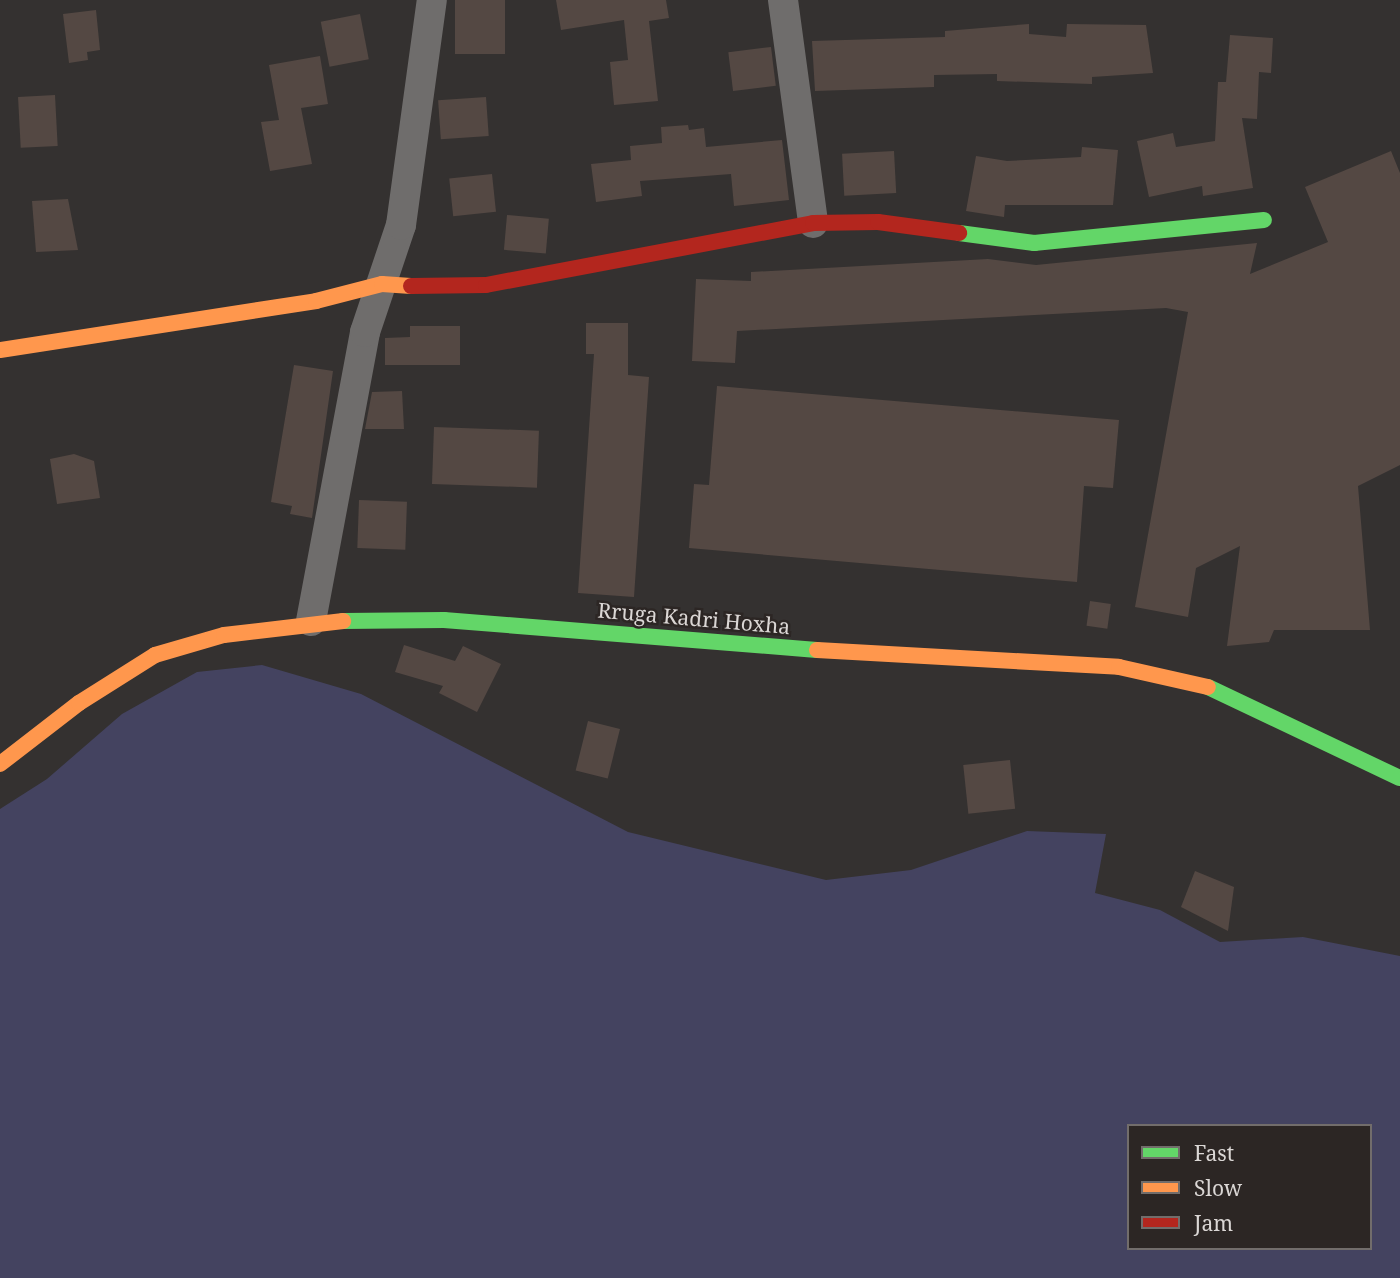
<!DOCTYPE html>
<html>
<head>
<meta charset="utf-8">
<style>
	body { margin:0 }
	#map { position:relative; width:1400px; height:1278px; overflow:hidden; background:#343130; font-family:"Noto Serif",serif }
	div>[style] { position:absolute }
	.green>* { inset:0; background:#444360 }
	.building>* { inset:0; background:#544843; transform-origin:0 0 }
	.street>* { height:30px; margin:-15px; padding:0 15px; transform-origin:15px; border-radius:15px; background:#6f6d6c }
	.fast>* { height:16px; margin:-8px; padding:0 8px; transform-origin:8px; border-radius:8px; background:#63d668 }
	.slow>* { height:16px; margin:-8px; padding:0 8px; transform-origin:8px; border-radius:8px; background:#ff974d }
	.jam>* { height:16px; margin:-8px; padding:0 8px; transform-origin:8px; border-radius:8px; background:#b3261e }
	span { translate:-50% -50%; white-space:nowrap; text-align:center; line-height:1.15; -webkit-text-stroke:5px #2c2624; paint-order:stroke }
	.street-label { font-size:21px; color:#dbd7d5 }
	.legend { position:absolute; left:1127px; top:1124px; width:245px; height:126px; box-sizing:border-box; background:#2c2624; border:2px solid #726d6b; margin:0; padding:9px 12px; list-style:none; font-size:21px; color:#dbd7d5 }
	.legend li { display:flex; align-items:center; gap:14px; height:35px }
	.legend b { width:35px; border:2px solid #726d6b }
</style>
</head>
<body>
<div id="map">
	<div class="green">
		<div style="clip-path:polygon(evenodd,262px 665px,361px 694px,628px 832px,826px 880px,911px 870px,1027px 831px,1106px 834px,1095px 893px,1160px 910px,1220px 942px,1303px 937px,1400px 956px,1400px 1278px,0 1278px,0 809px,47px 779px,122px 714px,197px 672px,262px 665px,1129px 1126px,1370px 1126px,1370px 1248px,1129px 1248px,1129px 1126px)"></div>
	</div>
	<div class="building">
		<div style="left:455px;top:0;width:50px;height:54px"></div>
		<div style="clip-path:polygon(556px 0,666px 0,669px 18px,649px 21px,658px 101px,614px 105px,610px 62px,628px 60px,624px 20px,561px 30px)"></div>
		<div style="clip-path:polygon(96px 10px,100px 50px,87px 52px,88px 60px,69px 63px,63px 14px)"></div>
		<div style="left:360px;top:14px;width:46px;height:40px;rotate:79deg"></div>
		<div style="clip-path:polygon(1029px 24px,1029px 34px,1066px 37px,1067px 24px,1146px 25px,1153px 73px,1092px 77px,1092px 84px,997px 81px,997px 74px,934px 75px,934px 87px,815px 91px,812px 41px,945px 37px,945px 31px)"></div>
		<div style="clip-path:polygon(1230px 35px,1273px 38px,1271px 73px,1259px 72px,1257px 119px,1242px 118px,1253px 188px,1203px 196px,1202px 186px,1149px 197px,1137px 141px,1173px 133px,1176px 147px,1215px 141px,1218px 82px,1226px 82px)"></div>
		<div style="left:771px;top:47px;width:39px;height:43px;rotate:83deg"></div>
		<div style="clip-path:polygon(320px 56px,328px 104px,301px 108px,312px 164px,270px 171px,261px 122px,279px 120px,269px 65px)"></div>
		<div style="left:55px;top:95px;width:51px;height:37px;rotate:87deg"></div>
		<div style="left:486px;top:97px;width:39px;height:48px;rotate:86deg"></div>
		<div style="clip-path:polygon(688px 125px,689px 130px,704px 128px,706px 147px,782px 140px,789px 200px,734px 206px,731px 174px,640px 181px,642px 196px,596px 202px,591px 164px,631px 160px,630px 146px,662px 143px,661px 127px)"></div>
		<div style="clip-path:polygon(1082px 147px,1118px 150px,1113px 205px,1005px 205px,1004px 217px,966px 211px,976px 156px,1007px 161px,1081px 157px)"></div>
		<div style="left:894px;top:151px;width:42px;height:52px;rotate:87deg"></div>
		<div style="clip-path:polygon(1391px 151px,1400px 173px,1400px 465px,1358px 486px,1370px 630px,1274px 630px,1269px 642px,1227px 646px,1240px 546px,1196px 568px,1188px 617px,1135px 607px,1188px 312px,1166px 308px,737px 331px,735px 363px,692px 361px,696px 279px,751px 281px,751px 272px,988px 259px,1036px 265px,1257px 243px,1250px 274px,1328px 242px,1305px 187px)"></div>
		<div style="left:492px;top:174px;width:38px;height:43px;rotate:84deg"></div>
		<div style="clip-path:polygon(68px 199px,78px 250px,36px 252px,32px 201px)"></div>
		<div style="left:507px;top:215px;width:42px;height:35px;rotate:5deg"></div>
		<div style="clip-path:polygon(586px 323px,628px 323px,628px 375px,649px 377px,634px 597px,578px 593px,594px 354px,586px 354px)"></div>
		<div style="clip-path:polygon(410px 326px,460px 326px,460px 365px,385px 365px,385px 338px,410px 337px)"></div>
		<div style="clip-path:polygon(294px 365px,333px 371px,312px 518px,290px 514px,292px 506px,271px 502px)"></div>
		<div style="clip-path:polygon(717px 386px,1119px 420px,1113px 488px,1084px 486px,1077px 582px,689px 548px,694px 484px,709px 485px)"></div>
		<div style="clip-path:polygon(402px 391px,404px 429px,365px 429px,372px 392px)"></div>
		<div style="left:434px;top:427px;width:105px;height:57px;rotate:2deg"></div>
		<div style="clip-path:polygon(74px 454px,94px 461px,100px 498px,57px 504px,50px 459px)"></div>
		<div style="left:359px;top:500px;width:48px;height:48px;rotate:2deg"></div>
		<div style="left:1090px;top:601px;width:21px;height:25px;rotate:8deg"></div>
		<div style="clip-path:polygon(404px 645px,455px 661px,463px 646px,501px 664px,477px 712px,439px 693px,443px 686px,395px 672px)"></div>
		<div style="left:588px;top:721px;width:33px;height:51px;rotate:14deg"></div>
		<div style="left:1010px;top:760px;width:49px;height:47px;rotate:84deg"></div>
		<div style="clip-path:polygon(1195px 871px,1234px 887px,1228px 931px,1181px 907px)"></div>
	</div>
	<div class="street">
		<div style="left:783px;top:0;width:225px;rotate:82.3deg"></div>
		<div style="left:311px;top:621px;width:294px;rotate:-79.4deg"></div>
		<div style="left:365px;top:332px;width:113px;rotate:-71.4deg"></div>
		<div style="left:401px;top:225px;width:227px;rotate:-82.2deg"></div>
	</div>
	<div class="fast">
		<div style="left:959px;top:233px;width:76px;rotate:7.6deg"></div>
		<div style="left:1034px;top:243px;width:231px;rotate:-5.7deg"></div>
		<div style="left:343px;top:621px;width:101px;rotate:-0.6deg"></div>
		<div style="left:444px;top:620px;width:374px;rotate:4.6deg"></div>
		<div style="left:1208px;top:687px;width:212px;rotate:25.4deg"></div>
	</div>
	<div class="slow">
		<div style="left:0;top:350px;width:320px;rotate:-8.8deg"></div>
		<div style="left:316px;top:301px;width:68px;rotate:-14.4deg"></div>
		<div style="left:382px;top:284px;width:29px;rotate:4deg"></div>
		<div style="left:817px;top:650px;width:302px;rotate:3.2deg"></div>
		<div style="left:1119px;top:667px;width:91px;rotate:12.7deg"></div>
		<div style="left:0;top:764px;width:100px;rotate:-37.7deg"></div>
		<div style="left:79px;top:703px;width:90px;rotate:-32.3deg"></div>
		<div style="left:155px;top:655px;width:72px;rotate:-16.2deg"></div>
		<div style="left:224px;top:635px;width:120px;rotate:-6.7deg"></div>
	</div>
	<div class="jam">
		<div style="left:411px;top:286px;width:75px;rotate:-0.8deg"></div>
		<div style="left:486px;top:285px;width:333px;rotate:-10.7deg"></div>
		<div style="left:813px;top:223px;width:65px;rotate:-0.9deg"></div>
		<div style="left:878px;top:222px;width:82px;rotate:7.7deg"></div>
	</div>
	<div class="street-label">
		<span style="left:694px;top:618px;rotate:5deg">Rruga Kadri Hoxha</span>
	</div>
	<ul class="legend">
	<li><b style="height:9px;background:#63d668"></b>Fast</li>
	<li><b style="height:9px;background:#ff974d"></b>Slow</li>
	<li><b style="height:9px;background:#b3261e"></b>Jam</li>
	</ul>
</div>
</body>
</html>
